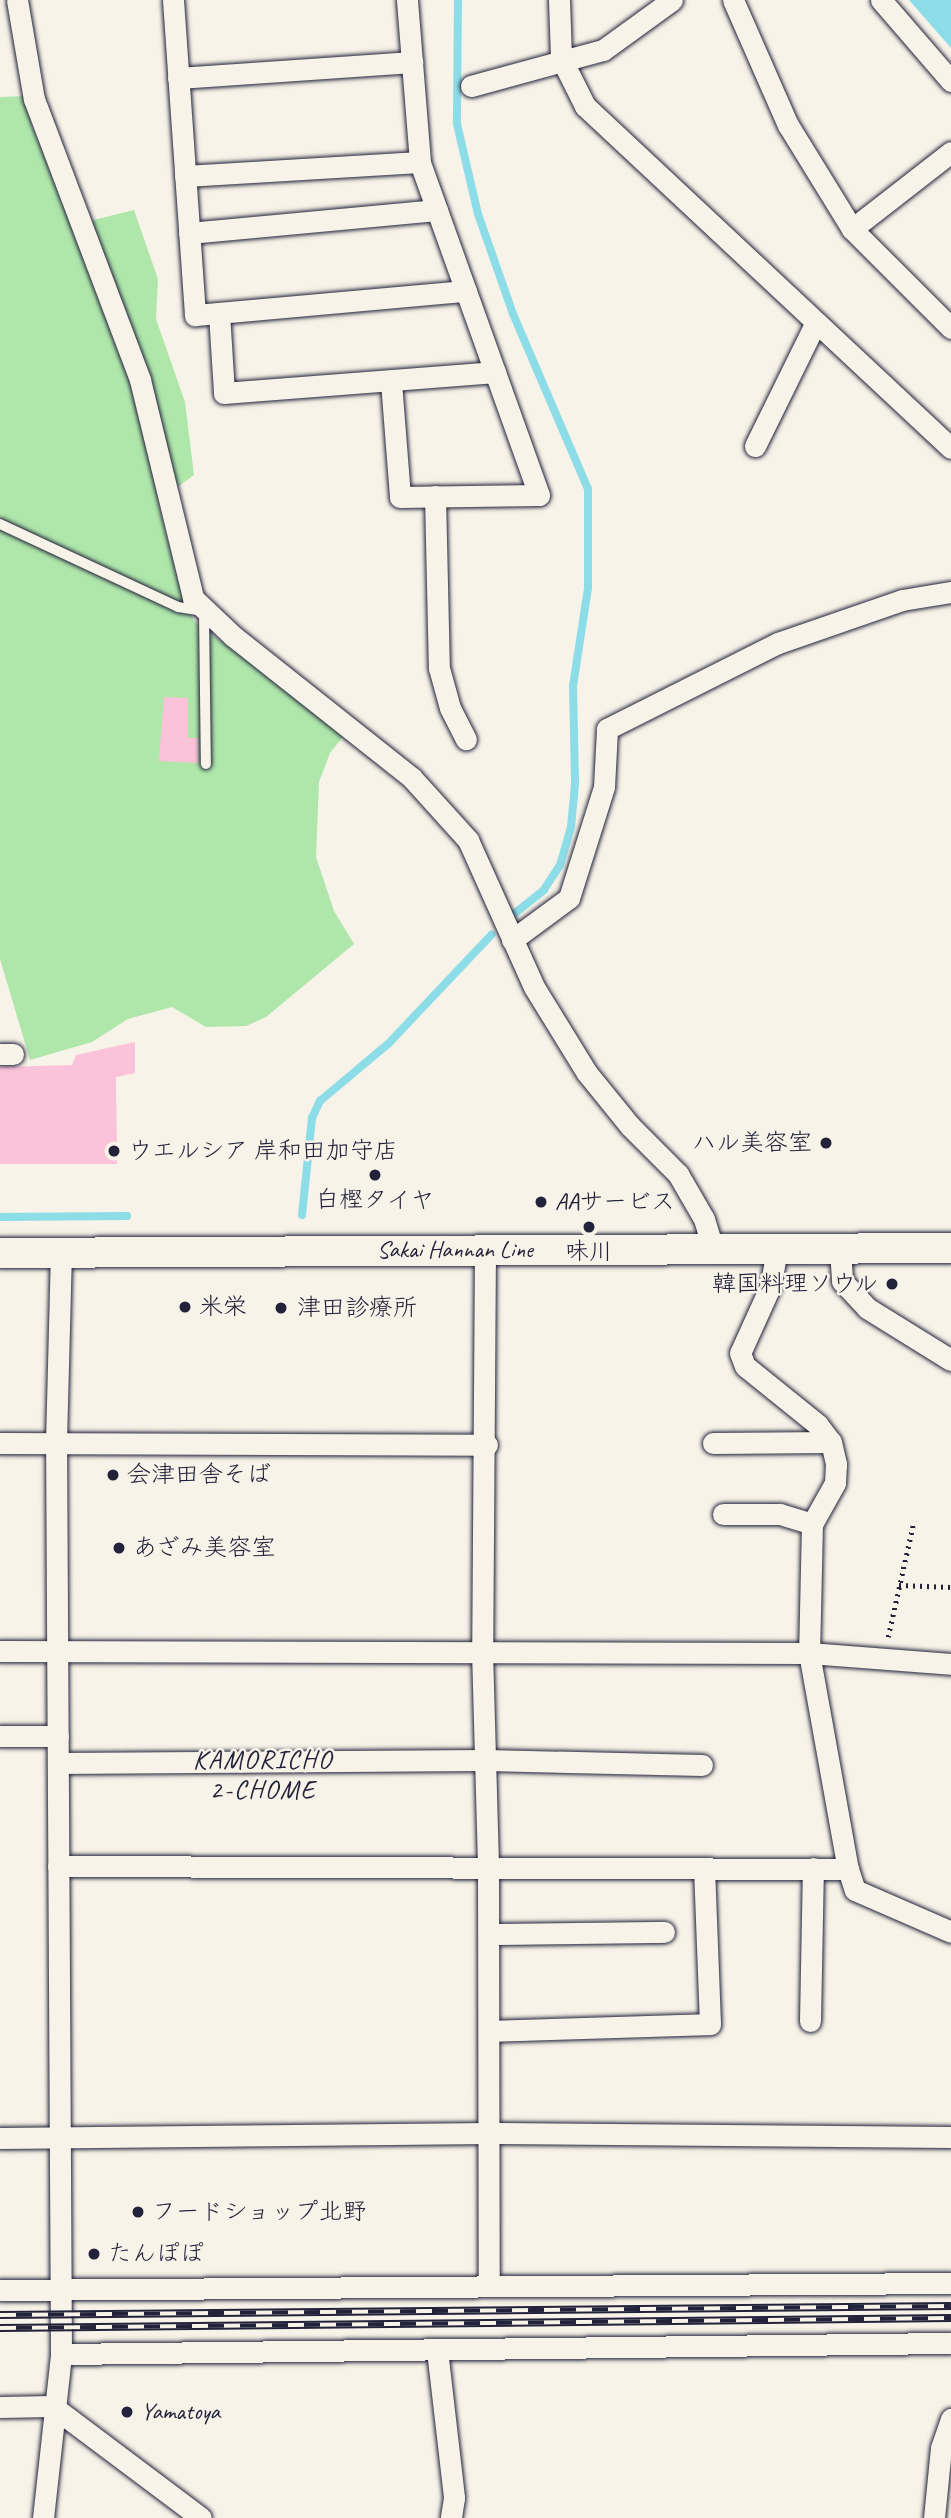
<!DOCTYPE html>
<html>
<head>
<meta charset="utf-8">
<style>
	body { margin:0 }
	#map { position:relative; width:951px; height:2518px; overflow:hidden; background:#f7f3e8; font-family:Caveat,"Klee One",sans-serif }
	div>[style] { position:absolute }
	.green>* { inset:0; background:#afe7ab }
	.water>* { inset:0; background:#8ddde8 }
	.stream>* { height:8px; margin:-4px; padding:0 4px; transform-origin:4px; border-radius:4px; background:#8ddde8 }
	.building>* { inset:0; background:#fbc3d9 }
	.path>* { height:4.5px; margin-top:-2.25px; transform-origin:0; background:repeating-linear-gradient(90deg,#22223b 0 2px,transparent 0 7px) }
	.roads { filter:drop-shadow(0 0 2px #22223b) drop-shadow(0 0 2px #22223b) }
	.service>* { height:10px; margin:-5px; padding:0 5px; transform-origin:5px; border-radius:5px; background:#f7f3e8 }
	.minor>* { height:21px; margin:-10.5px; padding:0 10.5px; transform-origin:10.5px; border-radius:10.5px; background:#f7f3e8 }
	.secondary>* { height:30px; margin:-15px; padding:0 15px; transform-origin:15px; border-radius:15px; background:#f7f3e8 }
	.rail>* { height:8px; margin-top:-4px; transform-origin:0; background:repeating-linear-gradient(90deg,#f7f3e8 0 16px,#22223b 0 32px); box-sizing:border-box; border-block:2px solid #22223b }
	.dots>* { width:19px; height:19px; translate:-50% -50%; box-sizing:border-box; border:4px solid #f7f3e8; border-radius:50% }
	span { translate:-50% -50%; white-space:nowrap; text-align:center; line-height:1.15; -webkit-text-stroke:5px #f7f3e8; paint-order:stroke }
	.poi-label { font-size:24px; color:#22223b }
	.right { translate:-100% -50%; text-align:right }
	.left { translate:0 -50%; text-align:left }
	.street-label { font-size:24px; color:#22223b }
	.neighbourhood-label { font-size:26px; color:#22223b; letter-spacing:2px }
</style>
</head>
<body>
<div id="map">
	<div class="green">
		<div style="clip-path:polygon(26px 96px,32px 126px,73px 225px,134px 210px,158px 279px,156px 319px,185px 402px,194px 475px,158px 501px,182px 596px,195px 622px,346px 733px,330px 753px,319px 782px,316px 857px,334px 911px,354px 944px,266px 1017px,246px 1026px,206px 1027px,172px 1007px,128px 1019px,92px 1042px,30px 1060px,0 959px,0 97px)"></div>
	</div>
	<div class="water">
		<div style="clip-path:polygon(909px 0,951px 0,951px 48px)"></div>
	</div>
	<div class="stream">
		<div style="left:458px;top:0;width:124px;rotate:90.5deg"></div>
		<div style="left:457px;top:124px;width:92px;rotate:76.9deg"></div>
		<div style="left:478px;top:214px;width:106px;rotate:70.7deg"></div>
		<div style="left:513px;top:314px;width:190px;rotate:66.8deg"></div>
		<div style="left:588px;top:489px;width:99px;rotate:90deg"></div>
		<div style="left:588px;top:588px;width:99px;rotate:98.7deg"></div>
		<div style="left:573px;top:686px;width:98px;rotate:88.8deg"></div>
		<div style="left:575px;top:784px;width:43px;rotate:95.3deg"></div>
		<div style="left:571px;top:827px;width:40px;rotate:106deg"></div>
		<div style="left:560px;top:865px;width:30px;rotate:123deg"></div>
		<div style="left:544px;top:890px;width:43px;rotate:141.5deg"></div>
		<div style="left:302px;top:1215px;width:98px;rotate:-84.1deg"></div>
		<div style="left:312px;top:1118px;width:19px;rotate:-65deg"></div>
		<div style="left:320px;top:1101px;width:90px;rotate:-40deg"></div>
		<div style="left:389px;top:1043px;width:149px;rotate:-46.6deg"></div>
		<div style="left:0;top:1217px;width:127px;rotate:-0.5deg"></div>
	</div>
	<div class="building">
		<div style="clip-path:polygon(164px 697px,188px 698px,188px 738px,198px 738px,198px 763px,159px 761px)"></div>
		<div style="clip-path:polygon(135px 1042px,135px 1073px,116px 1077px,117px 1164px,0 1164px,0 1067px,72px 1065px,76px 1055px)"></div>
	</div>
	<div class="path">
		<div style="left:899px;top:1585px;width:52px;rotate:2.2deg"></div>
		<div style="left:888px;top:1637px;width:119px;rotate:-77.4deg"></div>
	</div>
	<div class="roads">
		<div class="service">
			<div style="left:0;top:524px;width:196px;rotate:25deg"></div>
			<div style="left:178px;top:607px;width:26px;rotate:9deg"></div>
			<div style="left:204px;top:611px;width:153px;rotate:89.3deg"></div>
		</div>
		<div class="minor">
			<div style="left:17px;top:0;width:100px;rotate:80.3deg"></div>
			<div style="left:34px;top:99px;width:300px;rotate:69.3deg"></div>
			<div style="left:140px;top:380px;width:224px;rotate:76.3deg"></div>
			<div style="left:193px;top:598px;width:55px;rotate:43.5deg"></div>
			<div style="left:233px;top:636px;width:228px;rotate:38.4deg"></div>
			<div style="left:412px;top:778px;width:84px;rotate:47.9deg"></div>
			<div style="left:468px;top:840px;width:161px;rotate:65.8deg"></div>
			<div style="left:534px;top:987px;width:101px;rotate:58.4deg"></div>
			<div style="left:587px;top:1073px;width:68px;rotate:50.9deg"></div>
			<div style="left:630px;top:1126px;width:68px;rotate:45deg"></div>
			<div style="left:678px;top:1174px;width:52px;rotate:60deg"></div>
			<div style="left:704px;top:1219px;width:31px;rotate:73deg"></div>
			<div style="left:173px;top:0;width:316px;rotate:86deg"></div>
			<div style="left:195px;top:315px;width:272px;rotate:-5.1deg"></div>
			<div style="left:559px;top:0;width:58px;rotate:88deg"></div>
			<div style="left:561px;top:58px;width:54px;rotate:63.4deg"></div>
			<div style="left:585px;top:106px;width:501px;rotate:43.06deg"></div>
			<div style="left:733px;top:0;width:137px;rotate:66.3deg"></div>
			<div style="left:788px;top:125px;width:122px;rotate:58.4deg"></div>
			<div style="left:852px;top:229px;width:140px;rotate:45deg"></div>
			<div style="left:881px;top:0;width:107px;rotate:49.2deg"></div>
			<div style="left:178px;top:78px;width:235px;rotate:-3.9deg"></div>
			<div style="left:471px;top:86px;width:137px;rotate:-15.3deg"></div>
			<div style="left:603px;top:50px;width:85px;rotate:-35.9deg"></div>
			<div style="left:185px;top:176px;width:235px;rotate:-3.4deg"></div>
			<div style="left:852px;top:229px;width:125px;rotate:-37.9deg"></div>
			<div style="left:189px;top:233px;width:249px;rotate:-5.3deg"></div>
			<div style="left:219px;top:313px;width:80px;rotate:86.4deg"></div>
			<div style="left:224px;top:393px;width:272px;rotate:-4.4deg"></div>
			<div style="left:391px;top:382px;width:115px;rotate:85.5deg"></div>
			<div style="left:400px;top:497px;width:139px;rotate:-0.8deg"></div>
			<div style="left:539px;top:495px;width:354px;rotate:-109.7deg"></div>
			<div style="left:420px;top:162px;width:163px;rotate:-94.6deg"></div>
			<div style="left:755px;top:446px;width:138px;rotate:-63.8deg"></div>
			<div style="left:435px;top:496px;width:172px;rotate:88.7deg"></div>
			<div style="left:439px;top:668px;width:41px;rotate:74.6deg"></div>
			<div style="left:450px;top:708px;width:35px;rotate:63deg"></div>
			<div style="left:512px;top:940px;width:71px;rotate:-36.4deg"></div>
			<div style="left:569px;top:898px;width:116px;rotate:-72.5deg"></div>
			<div style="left:604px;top:787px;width:58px;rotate:-87deg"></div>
			<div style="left:607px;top:729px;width:191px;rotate:-26.7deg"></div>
			<div style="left:778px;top:643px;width:131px;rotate:-19.1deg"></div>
			<div style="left:902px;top:600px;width:50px;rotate:-9.3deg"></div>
			<div style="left:0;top:1054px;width:13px"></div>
			<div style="left:485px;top:1249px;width:401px;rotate:90.4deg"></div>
			<div style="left:482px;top:1650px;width:217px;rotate:88.4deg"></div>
			<div style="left:488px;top:1867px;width:419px;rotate:89.9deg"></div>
			<div style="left:777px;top:1249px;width:39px;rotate:100deg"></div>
			<div style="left:770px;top:1287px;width:72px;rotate:114.4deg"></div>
			<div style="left:740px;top:1353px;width:14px;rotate:69deg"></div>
			<div style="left:745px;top:1366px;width:94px;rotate:38.9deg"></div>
			<div style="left:818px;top:1425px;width:21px;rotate:53deg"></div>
			<div style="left:831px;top:1442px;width:23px;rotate:77deg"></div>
			<div style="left:836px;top:1464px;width:19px;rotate:93deg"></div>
			<div style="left:835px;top:1483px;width:47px;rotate:119.3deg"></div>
			<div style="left:812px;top:1524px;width:129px;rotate:91.3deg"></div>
			<div style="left:809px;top:1653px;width:219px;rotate:79.8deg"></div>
			<div style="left:848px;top:1869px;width:22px;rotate:72deg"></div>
			<div style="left:855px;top:1890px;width:105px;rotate:23.6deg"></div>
			<div style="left:840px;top:1250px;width:31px;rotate:86deg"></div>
			<div style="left:842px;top:1281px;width:37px;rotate:47deg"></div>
			<div style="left:867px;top:1308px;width:99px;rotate:31.8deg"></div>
			<div style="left:0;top:1443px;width:487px;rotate:0.2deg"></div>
			<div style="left:713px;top:1443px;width:118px;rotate:-0.5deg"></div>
			<div style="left:723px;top:1514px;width:57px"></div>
			<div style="left:780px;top:1514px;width:34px;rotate:17deg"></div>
			<div style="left:0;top:1651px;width:809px;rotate:0.14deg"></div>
			<div style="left:809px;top:1653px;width:142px;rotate:4.4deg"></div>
			<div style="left:0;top:1736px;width:58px"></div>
			<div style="left:58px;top:1763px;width:427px;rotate:-0.4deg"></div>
			<div style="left:485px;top:1760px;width:217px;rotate:1.3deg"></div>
			<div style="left:58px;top:1866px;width:790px;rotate:0.22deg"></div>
			<div style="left:489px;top:1934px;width:175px;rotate:-0.7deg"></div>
			<div style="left:810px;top:2021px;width:153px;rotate:-88.9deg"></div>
			<div style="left:489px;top:2031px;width:221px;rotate:-1.8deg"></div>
			<div style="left:710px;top:2024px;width:156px;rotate:-92.2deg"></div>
			<div style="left:0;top:2138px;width:489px;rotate:-0.6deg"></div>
			<div style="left:489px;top:2133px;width:462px;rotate:0.5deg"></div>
			<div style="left:0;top:2290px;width:951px;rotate:-0.42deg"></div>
			<div style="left:437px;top:2350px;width:149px;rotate:83.4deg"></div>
			<div style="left:454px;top:2498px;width:20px;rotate:99deg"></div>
			<div style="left:61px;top:2354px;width:890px;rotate:-0.71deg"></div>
			<div style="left:0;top:2407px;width:52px;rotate:-1.1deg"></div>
			<div style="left:52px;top:2406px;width:186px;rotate:36.9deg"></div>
			<div style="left:43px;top:2518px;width:165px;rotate:-83.7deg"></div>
			<div style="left:61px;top:2354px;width:912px;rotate:-90.31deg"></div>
			<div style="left:56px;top:1442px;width:190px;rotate:-88.5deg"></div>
			<div style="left:934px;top:2518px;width:70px;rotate:-84.3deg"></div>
			<div style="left:941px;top:2448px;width:31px;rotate:-71deg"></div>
		</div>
		<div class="secondary">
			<div style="left:0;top:1253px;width:951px;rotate:-0.3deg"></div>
		</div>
	</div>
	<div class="rail">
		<div style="left:0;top:2315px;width:951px;rotate:-0.54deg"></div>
		<div style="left:0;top:2328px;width:951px;rotate:-0.6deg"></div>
	</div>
	<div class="dots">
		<div style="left:826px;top:1143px;background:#22223b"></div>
		<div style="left:114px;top:1151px;background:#22223b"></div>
		<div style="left:375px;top:1175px;background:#22223b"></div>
		<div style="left:541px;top:1202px;background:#22223b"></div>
		<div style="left:589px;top:1227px;background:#22223b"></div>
		<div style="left:892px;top:1284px;background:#22223b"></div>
		<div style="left:185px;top:1307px;background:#22223b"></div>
		<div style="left:281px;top:1308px;background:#22223b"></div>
		<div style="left:113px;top:1475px;background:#22223b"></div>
		<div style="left:119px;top:1548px;background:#22223b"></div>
		<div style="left:138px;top:2212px;background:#22223b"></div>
		<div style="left:94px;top:2254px;background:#22223b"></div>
		<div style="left:127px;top:2412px;background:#22223b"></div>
	</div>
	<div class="poi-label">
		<span class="right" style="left:812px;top:1143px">ハル美容室</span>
		<span class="left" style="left:128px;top:1151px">ウエルシア 岸和田加守店</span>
		<span style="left:375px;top:1200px">白樫タイヤ</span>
		<span class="left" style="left:555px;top:1202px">AAサービス</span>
		<span style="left:589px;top:1252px">味川</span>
		<span class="right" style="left:878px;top:1284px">韓国料理ソウル</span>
		<span class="left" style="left:199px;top:1307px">米栄</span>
		<span class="left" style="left:297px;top:1308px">津田診療所</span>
		<span class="left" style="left:127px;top:1475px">会津田舎そば</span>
		<span class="left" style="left:133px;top:1548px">あざみ美容室</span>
		<span class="left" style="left:152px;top:2212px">フードショップ北野</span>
		<span class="left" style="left:108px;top:2254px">たんぽぽ</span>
		<span class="left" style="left:141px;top:2412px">Yamatoya</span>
	</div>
	<div class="street-label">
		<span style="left:455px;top:1250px">Sakai Hannan Line</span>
	</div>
	<div class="neighbourhood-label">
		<span style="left:263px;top:1775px">KAMORICHO<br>2-CHOME</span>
	</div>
</div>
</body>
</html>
